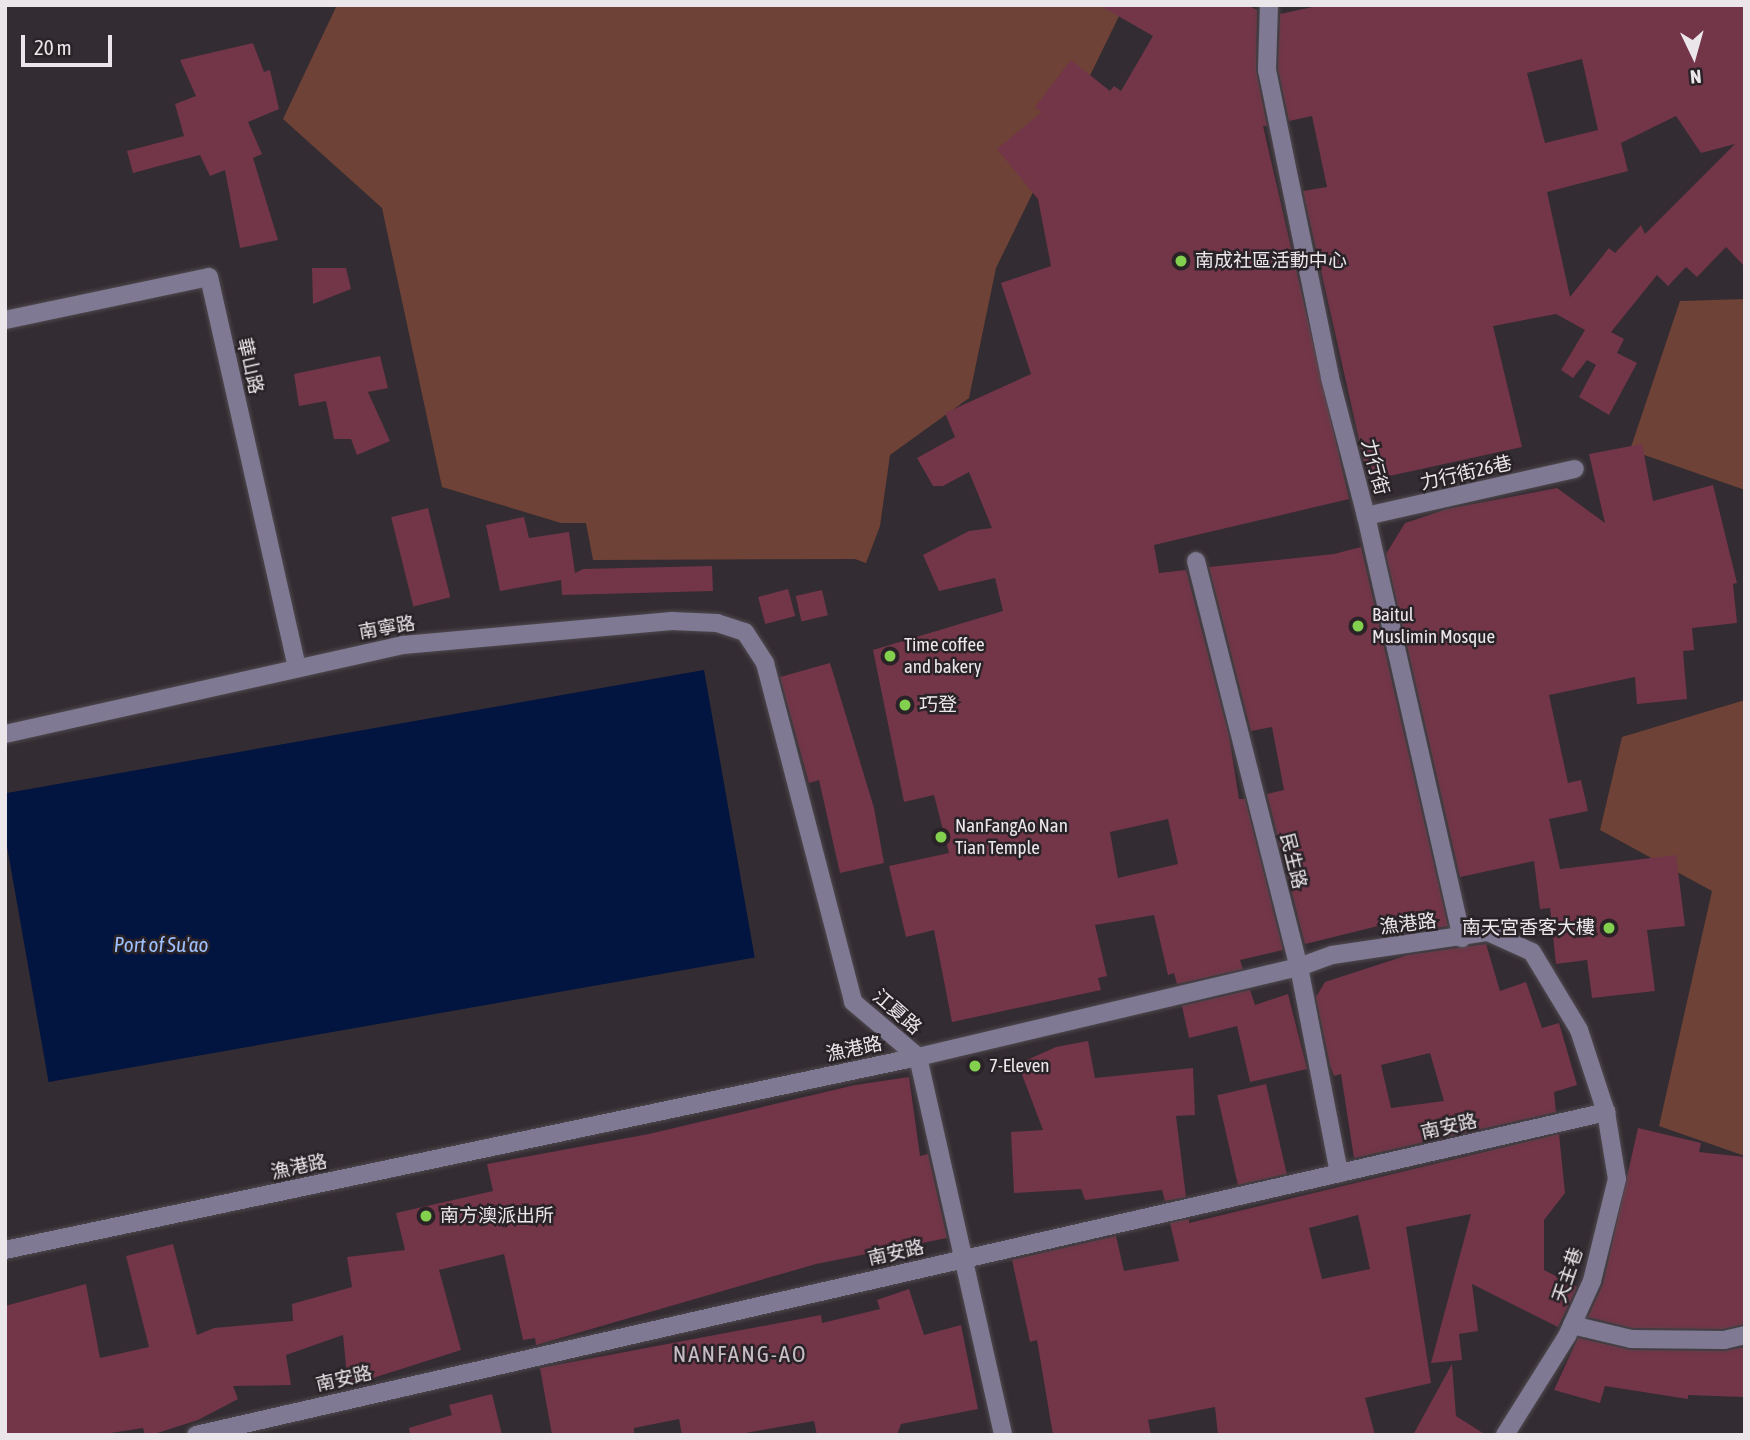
<!DOCTYPE html>
<html>
<head>
<meta charset="utf-8">
<style>
	body { margin:0 }
	#map { position:relative; width:1750px; height:1440px; overflow:hidden; background:#332c32; font-family:"Asap Condensed","Noto Sans TC",sans-serif }
	div>[style] { position:absolute }
	.green>* { inset:0; background:#6e4236 }
	.water>* { inset:0; background:#021440; transform-origin:0 0 }
	.building>* { inset:0; background:#733548; transform-origin:0 0 }
	.roads { filter:drop-shadow(0 0 2px #504a4f) drop-shadow(0 0 2px #504a4f) }
	.minor>* { height:18px; margin:-9px; padding:0 9px; transform-origin:9px; border-radius:9px; background:#7f7993 }
	.dots>* { width:19px; height:19px; translate:-50% -50%; box-sizing:border-box; border:4px solid #292328; border-radius:50% }
	span { translate:-50% -50%; white-space:nowrap; text-align:center; line-height:1.15; -webkit-text-stroke:5px #292328; paint-order:stroke }
	.poi-label { font-size:19px; color:#eae6ea }
	.left { translate:0 -50%; text-align:left }
	.right { translate:-100% -50%; text-align:right }
	.street-label { font-size:19px; color:#eae6ea }
	.water-label { font-size:21px; color:#9fc0fe; font-style:italic }
	.quarter-label { font-size:23px; color:#c5bcc4; letter-spacing:2px }
	.frame { position:absolute; inset:0; border:7px solid #eae6ea; pointer-events:none }
	.north { position:absolute; left:1659px; top:21px; width:70px; height:70px; -webkit-text-stroke:5px #292328; paint-order:stroke; rotate:175deg; font-size:19px; font-weight:700; line-height:28px; text-align:center; color:#eae6ea }
	.north::after { content:''; display:block; margin:auto; width:24px; height:32px; background:#eae6ea; clip-path:polygon(50% 0,100% 100%,50% 72%,0 100%) }
	.scale { position:absolute; left:21px; top:35px; width:91px; height:32px; box-sizing:border-box; border:4px solid #eae6ea; border-top:0; padding-left:9px; font-size:21px; line-height:24px; white-space:nowrap; color:#eae6ea; -webkit-text-stroke:5px #292328; paint-order:stroke }
</style>
</head>
<body>
<div id="map">
	<div class="green">
		<div style="clip-path:polygon(337px 5px,1120px 5px,1122px 10px,996px 268px,969px 398px,890px 455px,880px 526px,866px 563px,855px 559px,593px 560px,586px 523px,561px 523px,442px 487px,382px 208px,283px 119px)"></div>
		<div style="clip-path:polygon(1745px 299px,1745px 490px,1630px 450px,1680px 301px)"></div>
		<div style="clip-path:polygon(1745px 700px,1745px 1156px,1659px 1126px,1712px 891px,1600px 830px,1622px 737px)"></div>
	</div>
	<div class="water">
		<div style="left:704px;top:670px;width:292px;height:717px;rotate:80deg"></div>
	</div>
	<div class="building">
		<div style="clip-path:polygon(evenodd,1099px 5px,1247px 5px,1257px 10px,1256px 70px,1267px 126px,1263px 126px,1349px 499px,1154px 545px,1159px 573px,1186px 570px,1229px 736px,1239px 799px,1245px 799px,1283px 950px,1240px 960px,1243px 969px,1177px 984px,1174px 973px,1168px 975px,1154px 915px,1095px 925px,1107px 976px,1098px 978px,1101px 990px,952px 1022px,934px 930px,906px 937px,889px 866px,949px 853px,934px 795px,904px 802px,873px 650px,1003px 611px,995px 578px,939px 591px,923px 555px,969px 531px,992px 528px,969px 472px,943px 486px,933px 486px,917px 458px,955px 437px,945px 413px,1031px 374px,1001px 283px,1051px 266px,1038px 199px,997px 149px,1042px 112px,1035px 107px,1071px 60px,1110px 91px,1114px 86px,1121px 91px,1153px 36px,1099px 5px,1168px 819px,1178px 864px,1118px 878px,1110px 832px,1168px 819px)"></div>
		<div style="clip-path:polygon(evenodd,1322px 5px,1745px 5px,1745px 267px,1726px 247px,1697px 277px,1686px 267px,1668px 286px,1657px 275px,1611px 332px,1624px 339px,1617px 353px,1637px 363px,1609px 415px,1579px 397px,1596px 365px,1587px 360px,1573px 378px,1561px 370px,1585px 330px,1556px 314px,1493px 326px,1522px 447px,1380px 478px,1365px 466px,1303px 191px,1327px 187px,1312px 116px,1289px 121px,1278px 69px,1280px 14px,1322px 5px,1582px 59px,1598px 130px,1545px 143px,1527px 73px,1582px 59px,1322px 5px,1676px 116px,1701px 153px,1735px 144px,1645px 234px,1641px 225px,1615px 253px,1609px 248px,1570px 297px,1547px 192px,1628px 171px,1621px 143px,1676px 116px)"></div>
		<div style="clip-path:polygon(253px 43px,264px 72px,270px 70px,279px 109px,248px 122px,262px 154px,253px 158px,278px 240px,240px 248px,225px 170px,210px 176px,200px 155px,133px 173px,127px 151px,184px 136px,175px 104px,196px 96px,180px 60px)"></div>
		<div style="clip-path:polygon(312px 268px,346px 268px,351px 289px,313px 304px)"></div>
		<div style="clip-path:polygon(380px 356px,388px 388px,368px 392px,390px 441px,357px 455px,351px 439px,334px 439px,326px 401px,299px 406px,294px 374px)"></div>
		<div style="clip-path:polygon(1642px 444px,1653px 501px,1713px 485px,1737px 583px,1733px 584px,1737px 623px,1692px 628px,1694px 650px,1683px 651px,1687px 699px,1637px 704px,1635px 677px,1549px 695px,1568px 783px,1581px 780px,1588px 811px,1549px 819px,1560px 869px,1676px 855px,1685px 926px,1647px 930px,1655px 991px,1592px 998px,1587px 960px,1556px 964px,1550px 908px,1540px 909px,1534px 861px,1460px 877px,1386px 554px,1405px 523px,1447px 509px,1557px 488px,1605px 523px,1589px 454px)"></div>
		<div style="left:428px;top:508px;width:92px;height:38px;rotate:76deg"></div>
		<div style="clip-path:polygon(524px 517px,529px 538px,569px 532px,575px 573px,583px 569px,712px 566px,713px 591px,562px 595px,561px 580px,500px 591px,486px 525px)"></div>
		<div style="clip-path:polygon(1361px 547px,1448px 926px,1423px 930px,1419px 916px,1305px 944px,1267px 794px,1284px 790px,1272px 727px,1251px 731px,1209px 567px,1334px 554px)"></div>
		<div style="left:788px;top:589px;width:28px;height:31px;rotate:75deg"></div>
		<div style="left:822px;top:590px;width:26px;height:27px;rotate:77deg"></div>
		<div style="clip-path:polygon(830px 663px,874px 808px,884px 863px,840px 873px,819px 780px,809px 783px,780px 677px)"></div>
		<div style="clip-path:polygon(evenodd,1486px 944px,1500px 991px,1526px 982px,1542px 1028px,1559px 1023px,1577px 1085px,1554px 1092px,1556px 1112px,1354px 1158px,1341px 1074px,1334px 1076px,1330px 1065px,1316px 997px,1325px 982px,1408px 955px,1486px 944px,1430px 1053px,1444px 1101px,1391px 1108px,1381px 1065px,1430px 1053px)"></div>
		<div style="clip-path:polygon(1250px 990px,1255px 1005px,1288px 994px,1307px 1069px,1250px 1082px,1237px 1026px,1189px 1038px,1182px 1006px)"></div>
		<div style="clip-path:polygon(1088px 1041px,1095px 1078px,1193px 1068px,1195px 1115px,1176px 1116px,1186px 1197px,1165px 1201px,1162px 1190px,1085px 1200px,1081px 1189px,1014px 1193px,1011px 1132px,1043px 1130px,1018px 1064px,1056px 1047px)"></div>
		<div style="clip-path:polygon(909px 1077px,920px 1156px,928px 1154px,947px 1238px,816px 1264px,536px 1345px,535px 1338px,523px 1340px,504px 1254px,439px 1270px,461px 1350px,348px 1386px,343px 1335px,286px 1355px,291px 1385px,233px 1386px,238px 1399px,198px 1420px,151px 1435px,145px 1435px,143px 1428px,98px 1435px,5px 1435px,5px 1306px,86px 1284px,100px 1358px,149px 1347px,126px 1256px,173px 1244px,197px 1335px,214px 1328px,293px 1321px,292px 1304px,352px 1287px,347px 1257px,405px 1250px,396px 1213px,493px 1191px,487px 1164px,649px 1134px,855px 1085px)"></div>
		<div style="left:1266px;top:1084px;width:92px;height:50px;rotate:77deg"></div>
		<div style="clip-path:polygon(1638px 1128px,1701px 1143px,1699px 1152px,1745px 1157px,1745px 1324px,1723px 1329px,1632px 1328px,1588px 1317px,1603px 1284px)"></div>
		<div style="clip-path:polygon(evenodd,1559px 1134px,1565px 1193px,1544px 1220px,1544px 1270px,1577px 1287px,1558px 1327px,1472px 1284px,1478px 1331px,1459px 1334px,1462px 1360px,1431px 1363px,1471px 1214px,1406px 1227px,1431px 1383px,1365px 1398px,1375px 1435px,1218px 1435px,1215px 1407px,1148px 1420px,1151px 1435px,1053px 1435px,1037px 1340px,1030px 1342px,1012px 1260px,1116px 1236px,1124px 1271px,1179px 1261px,1170px 1223px,1189px 1219px,1189px 1223px,1559px 1134px,1358px 1215px,1370px 1269px,1322px 1279px,1309px 1228px,1358px 1215px)"></div>
		<div style="clip-path:polygon(909px 1289px,924px 1335px,961px 1325px,978px 1409px,901px 1424px,897px 1435px,817px 1435px,814px 1421px,734px 1435px,682px 1435px,679px 1419px,634px 1428px,634px 1435px,552px 1435px,540px 1368px,821px 1315px,822px 1323px,880px 1309px,877px 1300px)"></div>
		<div style="clip-path:polygon(1578px 1338px,1631px 1350px,1724px 1351px,1745px 1347px,1743px 1397px,1688px 1395px,1688px 1399px,1605px 1386px,1600px 1403px,1554px 1390px)"></div>
		<div style="clip-path:polygon(1452px 1364px,1456px 1416px,1486px 1435px,1413px 1435px)"></div>
		<div style="clip-path:polygon(492px 1394px,502px 1435px,410px 1435px,409px 1428px,452px 1415px,449px 1405px)"></div>
	</div>
	<div class="roads">
		<div class="minor">
			<div style="left:1269px;top:5px;width:65px;rotate:91.8deg"></div>
			<div style="left:1267px;top:70px;width:314px;rotate:78.4deg"></div>
			<div style="left:1330px;top:378px;width:143px;rotate:75.4deg"></div>
			<div style="left:1366px;top:516px;width:433px;rotate:77.2deg"></div>
			<div style="left:5px;top:320px;width:208px;rotate:-11.9deg"></div>
			<div style="left:209px;top:277px;width:401px;rotate:77.3deg"></div>
			<div style="left:1366px;top:516px;width:214px;rotate:-12.7deg"></div>
			<div style="left:1196px;top:561px;width:419px;rotate:75.8deg"></div>
			<div style="left:1299px;top:967px;width:210px;rotate:79deg"></div>
			<div style="left:5px;top:734px;width:408px;rotate:-12.6deg"></div>
			<div style="left:403px;top:645px;width:270px;rotate:-5.1deg"></div>
			<div style="left:672px;top:621px;width:45px;rotate:2.5deg"></div>
			<div style="left:717px;top:623px;width:29px;rotate:18deg"></div>
			<div style="left:745px;top:632px;width:37px;rotate:57deg"></div>
			<div style="left:765px;top:663px;width:350px;rotate:75.4deg"></div>
			<div style="left:853px;top:1002px;width:85px;rotate:40.2deg"></div>
			<div style="left:918px;top:1057px;width:387px;rotate:77.3deg"></div>
			<div style="left:5px;top:1250px;width:933px;rotate:-11.94deg"></div>
			<div style="left:918px;top:1057px;width:391px;rotate:-13.3deg"></div>
			<div style="left:1299px;top:967px;width:35px;rotate:-20deg"></div>
			<div style="left:1332px;top:955px;width:158px;rotate:-8.4deg"></div>
			<div style="left:1488px;top:932px;width:48px;rotate:24.4deg"></div>
			<div style="left:1532px;top:952px;width:91px;rotate:58.9deg"></div>
			<div style="left:1579px;top:1030px;width:86px;rotate:71.8deg"></div>
			<div style="left:1606px;top:1112px;width:68px;rotate:80.7deg"></div>
			<div style="left:1617px;top:1179px;width:105px;rotate:103.8deg"></div>
			<div style="left:1592px;top:1281px;width:60px;rotate:114.4deg"></div>
			<div style="left:1567px;top:1336px;width:117px;rotate:122.1deg"></div>
			<div style="left:1572px;top:1325px;width:61px;rotate:13.3deg"></div>
			<div style="left:1631px;top:1339px;width:93px;rotate:0.6deg"></div>
			<div style="left:1724px;top:1340px;width:22px;rotate:-13deg"></div>
			<div style="left:196px;top:1435px;width:1447px;rotate:-12.9deg"></div>
		</div>
	</div>
	<div class="dots">
		<div style="left:1181px;top:261px;background:#83d04e"></div>
		<div style="left:1358px;top:626px;background:#83d04e"></div>
		<div style="left:890px;top:656px;background:#83d04e"></div>
		<div style="left:905px;top:705px;background:#83d04e"></div>
		<div style="left:941px;top:837px;background:#83d04e"></div>
		<div style="left:1609px;top:928px;background:#83d04e"></div>
		<div style="left:975px;top:1066px;background:#83d04e"></div>
		<div style="left:426px;top:1216px;background:#83d04e"></div>
	</div>
	<div class="poi-label">
		<span class="left" style="left:1195px;top:261px">南成社區活動中心</span>
		<span class="left" style="left:1372px;top:626px">Baitul<br>Muslimin Mosque</span>
		<span class="left" style="left:904px;top:656px">Time coffee<br>and bakery</span>
		<span class="left" style="left:919px;top:705px">巧登</span>
		<span class="left" style="left:955px;top:837px">NanFangAo Nan<br>Tian Temple</span>
		<span class="right" style="left:1595px;top:928px">南天宮香客大樓</span>
		<span class="left" style="left:989px;top:1066px">7-Eleven</span>
		<span class="left" style="left:440px;top:1216px">南方澳派出所</span>
	</div>
	<div class="street-label">
		<span style="left:250px;top:366px;rotate:77deg">華山路</span>
		<span style="left:1375px;top:467px;rotate:75deg">力行街</span>
		<span style="left:1466px;top:473px;rotate:-13deg">力行街26巷</span>
		<span style="left:387px;top:628px;rotate:-10deg">南寧路</span>
		<span style="left:1293px;top:861px;rotate:76deg">民生路</span>
		<span style="left:1408px;top:924px;rotate:-7deg">漁港路</span>
		<span style="left:897px;top:1012px;rotate:41deg">江夏路</span>
		<span style="left:854px;top:1049px;rotate:-12deg">漁港路</span>
		<span style="left:1449px;top:1127px;rotate:-13deg">南安路</span>
		<span style="left:299px;top:1167px;rotate:-12deg">漁港路</span>
		<span style="left:896px;top:1253px;rotate:-13deg">南安路</span>
		<span style="left:1568px;top:1275px;rotate:-71deg">天主巷</span>
		<span style="left:344px;top:1379px;rotate:-13deg">南安路</span>
	</div>
	<div class="water-label">
		<span style="left:161px;top:944px">Port of Su'ao</span>
	</div>
	<div class="quarter-label">
		<span style="left:740px;top:1354px">NANFANG-AO</span>
	</div>
	<div class="frame"></div>
	<div class="north">N</div>
	<div class="scale">20 m</div>
</div>
</body>
</html>
